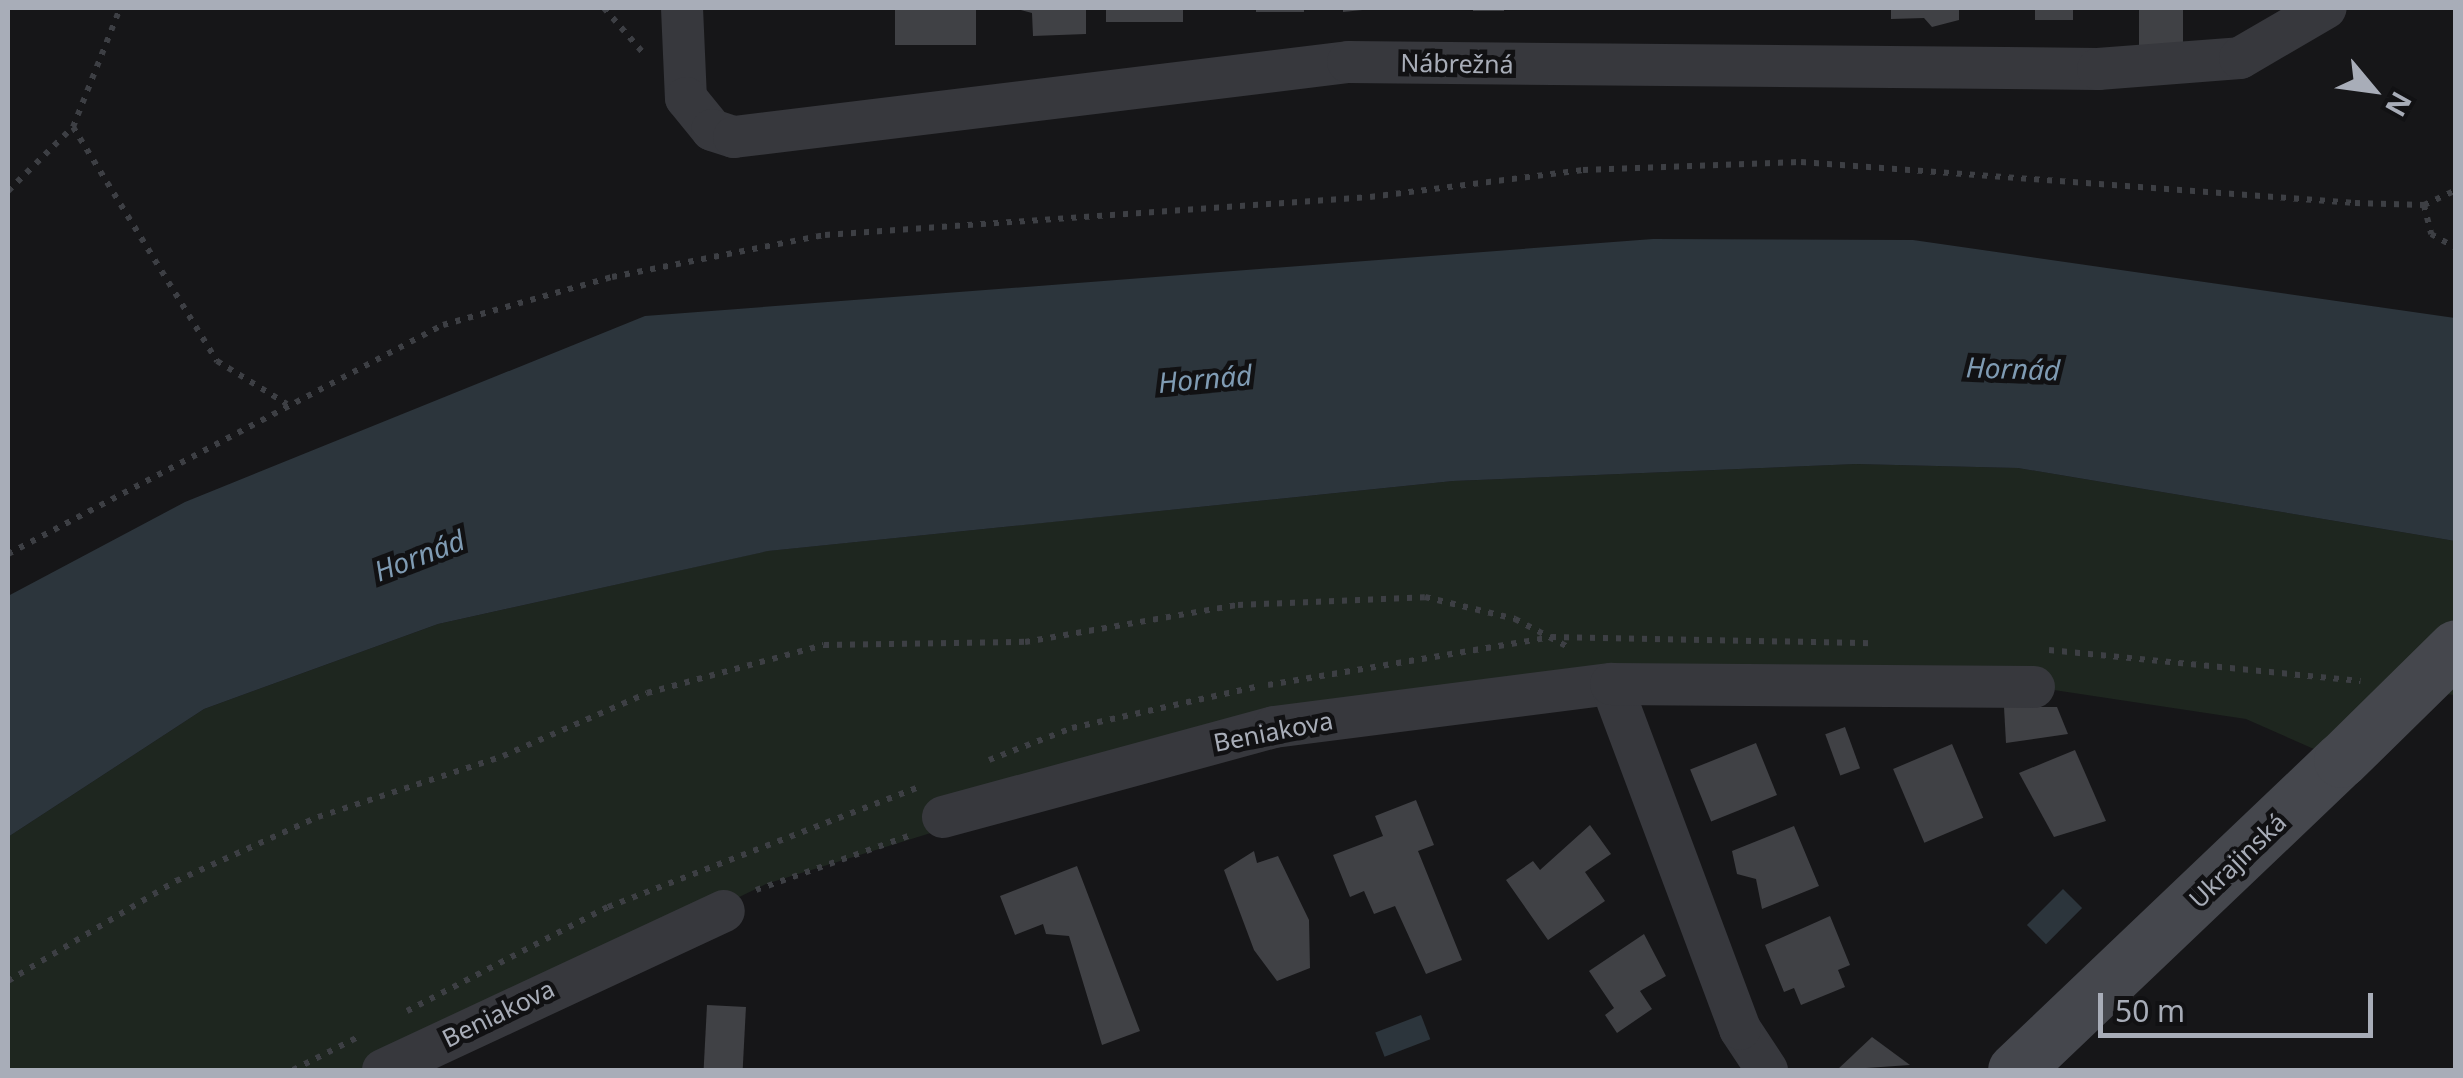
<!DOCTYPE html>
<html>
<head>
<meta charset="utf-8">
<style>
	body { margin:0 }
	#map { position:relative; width:2463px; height:1078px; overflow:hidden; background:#161618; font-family:"Noto Sans",sans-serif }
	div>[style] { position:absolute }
	.green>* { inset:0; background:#1e261f }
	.water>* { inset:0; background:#2c353c; transform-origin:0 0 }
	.building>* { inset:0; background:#404145; transform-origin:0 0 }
	.path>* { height:6px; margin-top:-3px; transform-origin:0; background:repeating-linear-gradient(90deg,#3d3f44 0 5px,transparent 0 13px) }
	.street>* { height:42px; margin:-21px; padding:0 21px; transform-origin:21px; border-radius:21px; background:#37383d }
	.secondary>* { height:55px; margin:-27.5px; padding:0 27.5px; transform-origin:27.5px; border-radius:27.5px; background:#45474d }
	.secondary-bridge>* { height:55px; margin:-27.5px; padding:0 27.5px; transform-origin:27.5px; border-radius:27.5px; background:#45474d }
	span { translate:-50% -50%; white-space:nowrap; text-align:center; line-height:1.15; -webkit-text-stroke:9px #111113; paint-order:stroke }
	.street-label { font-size:25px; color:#a8adb8 }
	.water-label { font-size:28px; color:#7f9bb3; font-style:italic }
	.frame { position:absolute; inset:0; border:10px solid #a8adb8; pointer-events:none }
	.north { position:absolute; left:2323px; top:40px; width:100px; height:100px; -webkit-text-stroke:8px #111113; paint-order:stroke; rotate:119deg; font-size:28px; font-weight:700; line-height:40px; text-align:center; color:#a8adb8 }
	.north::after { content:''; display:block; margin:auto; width:35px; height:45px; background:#a8adb8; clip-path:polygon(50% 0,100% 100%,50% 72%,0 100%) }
	.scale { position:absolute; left:2098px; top:993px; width:275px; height:45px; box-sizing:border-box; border:5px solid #a8adb8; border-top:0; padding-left:12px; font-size:30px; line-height:35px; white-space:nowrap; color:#a8adb8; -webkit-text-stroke:8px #111113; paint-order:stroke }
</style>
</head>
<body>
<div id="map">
	<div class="green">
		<div style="clip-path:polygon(1856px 464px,2018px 468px,2455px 541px,2455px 695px,2413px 691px,2339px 760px,2246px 719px,2034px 687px,1611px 684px,1274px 727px,766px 884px,383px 1070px,8px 1070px,8px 837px,204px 709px,438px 624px,767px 551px,1453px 481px)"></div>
	</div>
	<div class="water">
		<div style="clip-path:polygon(1653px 239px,1913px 240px,2455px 318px,2455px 541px,2018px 468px,1856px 464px,1453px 481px,768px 551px,438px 624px,204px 709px,8px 837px,8px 596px,185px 502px,645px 316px)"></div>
		<div style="left:2063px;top:889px;width:27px;height:51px;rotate:45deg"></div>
		<div style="left:1421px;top:1015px;width:26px;height:49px;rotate:69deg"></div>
	</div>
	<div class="building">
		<div style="left:895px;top:8px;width:81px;height:37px"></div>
		<div style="clip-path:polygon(1013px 8px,1086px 8px,1086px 34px,1033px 36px,1032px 13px)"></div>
		<div style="left:1106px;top:8px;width:77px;height:14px"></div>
		<div style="left:1256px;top:8px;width:48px;height:4px"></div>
		<div style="clip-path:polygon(1343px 8px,1382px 8px,1343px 12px)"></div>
		<div style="left:1473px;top:8px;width:31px;height:3px"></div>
		<div style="clip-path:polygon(1891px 8px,1959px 8px,1959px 20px,1932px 27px,1924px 18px,1891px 19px)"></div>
		<div style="left:2035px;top:8px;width:38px;height:12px"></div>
		<div style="left:2139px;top:8px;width:44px;height:37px"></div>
		<div style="clip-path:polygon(2004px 707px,2057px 707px,2068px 734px,2006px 743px)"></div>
		<div style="left:1845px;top:727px;width:44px;height:21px;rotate:70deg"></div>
		<div style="left:1756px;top:743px;width:56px;height:71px;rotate:68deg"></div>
		<div style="left:1952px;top:744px;width:80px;height:64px;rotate:67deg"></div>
		<div style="clip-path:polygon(2075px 750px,2106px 821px,2054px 837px,2019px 773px)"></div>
		<div style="clip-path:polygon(1416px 800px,1434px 845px,1418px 851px,1462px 960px,1426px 974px,1395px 906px,1374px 914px,1364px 891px,1350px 897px,1333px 855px,1383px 836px,1375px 816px)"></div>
		<div style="clip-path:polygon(1590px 825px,1611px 854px,1585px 872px,1605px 901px,1548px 940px,1506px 880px,1533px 861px,1540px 870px)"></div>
		<div style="clip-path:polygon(1794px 826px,1819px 886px,1762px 909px,1756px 879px,1737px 874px,1732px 851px)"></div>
		<div style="clip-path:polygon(1254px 851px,1257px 863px,1278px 856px,1309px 920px,1310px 968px,1277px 981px,1254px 950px,1224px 870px)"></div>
		<div style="clip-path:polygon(1077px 866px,1140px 1031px,1102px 1045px,1069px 936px,1046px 934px,1043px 924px,1015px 935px,1000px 896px)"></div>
		<div style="clip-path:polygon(1830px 916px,1850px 965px,1838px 970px,1845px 987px,1801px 1005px,1794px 988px,1784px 992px,1765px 945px)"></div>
		<div style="clip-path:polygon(1644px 934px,1666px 976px,1640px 991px,1652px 1009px,1617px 1033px,1605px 1015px,1614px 1008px,1589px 971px)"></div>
		<div style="left:707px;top:1005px;width:39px;height:65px;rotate:3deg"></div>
		<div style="clip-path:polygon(1872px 1037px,1910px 1065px,1837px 1070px)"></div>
	</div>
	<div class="path">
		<div style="left:604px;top:8px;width:64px;rotate:48.8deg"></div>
		<div style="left:73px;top:127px;width:275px;rotate:58.4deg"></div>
		<div style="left:217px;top:361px;width:82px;rotate:31.6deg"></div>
		<div style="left:8px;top:191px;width:91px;rotate:-44.6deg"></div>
		<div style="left:73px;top:127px;width:128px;rotate:-68.4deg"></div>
		<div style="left:2424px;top:205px;width:30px;rotate:76deg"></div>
		<div style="left:2431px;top:234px;width:29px;rotate:29deg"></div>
		<div style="left:8px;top:554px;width:492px;rotate:-27.8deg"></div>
		<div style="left:443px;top:325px;width:176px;rotate:-15.9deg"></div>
		<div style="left:612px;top:277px;width:217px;rotate:-11.2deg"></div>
		<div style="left:825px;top:235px;width:546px;rotate:-3.99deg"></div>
		<div style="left:1370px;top:197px;width:215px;rotate:-7.2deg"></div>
		<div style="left:1583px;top:170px;width:218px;rotate:-2.1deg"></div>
		<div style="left:1801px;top:162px;width:556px;rotate:4.23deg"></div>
		<div style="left:2355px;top:203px;width:69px;rotate:1.7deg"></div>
		<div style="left:2424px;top:205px;width:35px;rotate:-25deg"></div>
		<div style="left:2049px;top:650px;width:313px;rotate:5.7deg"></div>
		<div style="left:1268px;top:685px;width:287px;rotate:-9.6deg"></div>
		<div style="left:1551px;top:637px;width:321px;rotate:1.1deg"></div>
		<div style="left:989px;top:760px;width:89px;rotate:-21.1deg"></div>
		<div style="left:1072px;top:728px;width:189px;rotate:-12.6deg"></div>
		<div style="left:756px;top:890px;width:168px;rotate:-19.5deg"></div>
		<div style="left:8px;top:981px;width:196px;rotate:-30.8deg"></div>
		<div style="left:176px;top:881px;width:156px;rotate:-24.3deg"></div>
		<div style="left:318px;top:817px;width:195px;rotate:-18.2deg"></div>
		<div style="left:503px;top:756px;width:157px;rotate:-23.6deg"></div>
		<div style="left:647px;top:693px;width:183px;rotate:-15.2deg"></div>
		<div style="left:824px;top:645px;width:201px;rotate:-0.9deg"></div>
		<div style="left:1025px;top:642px;width:216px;rotate:-9.9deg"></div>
		<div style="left:1238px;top:605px;width:187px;rotate:-2.4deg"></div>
		<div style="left:1425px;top:597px;width:93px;rotate:13.7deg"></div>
		<div style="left:1515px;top:619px;width:64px;rotate:27.8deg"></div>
		<div style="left:407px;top:1011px;width:226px;rotate:-27.4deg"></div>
		<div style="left:608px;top:907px;width:331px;rotate:-21.1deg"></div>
		<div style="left:293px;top:1070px;width:75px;rotate:-26.9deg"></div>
	</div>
	<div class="street">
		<div style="left:682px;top:8px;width:90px;rotate:87.5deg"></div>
		<div style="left:686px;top:98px;width:41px;rotate:50.9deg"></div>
		<div style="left:712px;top:130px;width:23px;rotate:18deg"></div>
		<div style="left:734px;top:137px;width:619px;rotate:-6.96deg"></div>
		<div style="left:1348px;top:62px;width:750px;rotate:0.53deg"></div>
		<div style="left:2098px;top:69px;width:142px;rotate:-4.4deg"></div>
		<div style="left:2240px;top:58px;width:99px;rotate:-30.2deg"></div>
		<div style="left:943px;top:817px;width:343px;rotate:-15.2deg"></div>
		<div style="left:1274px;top:727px;width:340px;rotate:-7.3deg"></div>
		<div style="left:383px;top:1070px;width:376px;rotate:-25deg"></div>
		<div style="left:1767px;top:1070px;width:49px;rotate:-123.4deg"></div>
		<div style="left:1740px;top:1029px;width:368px;rotate:-110.5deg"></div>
		<div style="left:1611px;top:684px;width:423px;rotate:0.4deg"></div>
	</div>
	<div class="secondary">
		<div style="left:2015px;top:1070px;width:450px;rotate:-43.6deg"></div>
	</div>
	<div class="secondary-bridge">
		<div style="left:2341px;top:760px;width:161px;rotate:-44.5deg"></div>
	</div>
	<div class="street-label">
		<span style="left:1457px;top:63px;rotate:1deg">Nábrežná</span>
		<span style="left:1273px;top:731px;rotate:-11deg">Beniakova</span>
		<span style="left:2237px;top:860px;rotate:-44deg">Ukrajinská</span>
		<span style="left:498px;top:1013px;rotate:-26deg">Beniakova</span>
	</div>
	<div class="water-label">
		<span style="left:2013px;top:368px;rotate:2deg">Hornád</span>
		<span style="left:1205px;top:378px;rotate:-5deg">Hornád</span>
		<span style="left:419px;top:555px;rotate:-21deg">Hornád</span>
	</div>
	<div class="frame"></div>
	<div class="north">N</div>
	<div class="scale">50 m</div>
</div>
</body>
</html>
